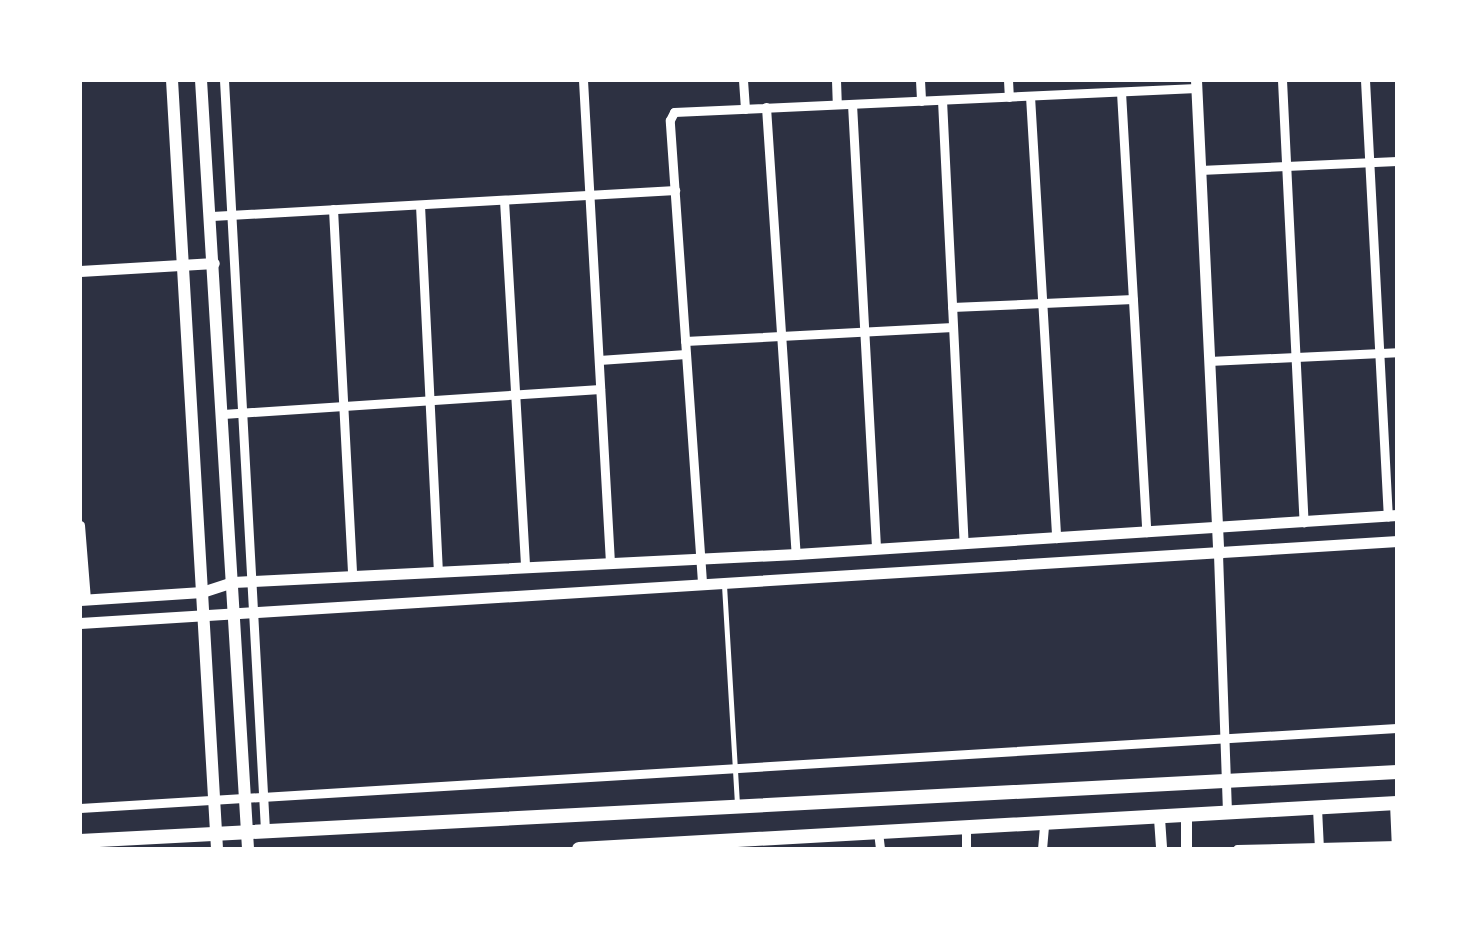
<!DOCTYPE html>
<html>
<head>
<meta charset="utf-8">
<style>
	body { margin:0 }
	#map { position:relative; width:1477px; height:929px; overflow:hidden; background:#2d3142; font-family:Lato,sans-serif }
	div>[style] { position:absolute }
	.service>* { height:5px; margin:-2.5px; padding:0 2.5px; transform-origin:2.5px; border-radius:2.5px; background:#fff }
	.minor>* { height:9px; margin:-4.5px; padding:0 4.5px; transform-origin:4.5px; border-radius:4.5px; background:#fff }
	.tertiary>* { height:11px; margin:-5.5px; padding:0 5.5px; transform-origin:5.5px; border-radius:5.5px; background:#fff }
	.secondary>* { height:12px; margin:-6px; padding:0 6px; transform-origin:6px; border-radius:6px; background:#fff }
	.primary>* { height:14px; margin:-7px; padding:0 7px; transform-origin:7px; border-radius:7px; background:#fff }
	span { translate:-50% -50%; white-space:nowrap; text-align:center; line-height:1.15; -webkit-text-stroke:8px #fff; paint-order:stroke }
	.frame { position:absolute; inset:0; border:82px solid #fff; pointer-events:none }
</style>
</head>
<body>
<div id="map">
	<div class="service">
		<div style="left:724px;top:585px;width:218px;rotate:86.6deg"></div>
	</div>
	<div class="minor">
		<div style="left:224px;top:80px;width:751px;rotate:86.87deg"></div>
		<div style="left:583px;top:80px;width:483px;rotate:86.8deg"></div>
		<div style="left:743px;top:80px;width:29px;rotate:86deg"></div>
		<div style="left:836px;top:80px;width:24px;rotate:88deg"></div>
		<div style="left:920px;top:80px;width:21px;rotate:87deg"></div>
		<div style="left:1008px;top:80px;width:17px;rotate:87deg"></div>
		<div style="left:1282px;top:80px;width:443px;rotate:87.2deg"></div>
		<div style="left:1365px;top:80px;width:437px;rotate:87deg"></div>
		<div style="left:1121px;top:92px;width:441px;rotate:86.7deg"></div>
		<div style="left:1030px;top:96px;width:443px;rotate:86.6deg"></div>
		<div style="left:942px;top:100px;width:443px;rotate:87.2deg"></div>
		<div style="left:852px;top:104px;width:445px;rotate:86.9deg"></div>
		<div style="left:766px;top:107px;width:448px;rotate:86.2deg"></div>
		<div style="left:1200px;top:170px;width:197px;rotate:-2.6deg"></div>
		<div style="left:504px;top:200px;width:367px;rotate:86.7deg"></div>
		<div style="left:420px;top:205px;width:365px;rotate:87.2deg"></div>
		<div style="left:333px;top:209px;width:366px;rotate:87deg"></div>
		<div style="left:212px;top:216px;width:464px;rotate:-3.2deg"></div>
		<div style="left:952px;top:307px;width:181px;rotate:-2.5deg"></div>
		<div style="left:685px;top:341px;width:268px;rotate:-3deg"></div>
		<div style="left:599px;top:360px;width:87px;rotate:-3.9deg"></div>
		<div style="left:1209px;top:361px;width:188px;rotate:-2.7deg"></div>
		<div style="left:223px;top:414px;width:378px;rotate:-3.8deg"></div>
		<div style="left:80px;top:525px;width:75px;rotate:85.4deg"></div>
		<div style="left:1218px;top:554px;width:260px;rotate:88deg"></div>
		<div style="left:702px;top:582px;width:463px;rotate:-94deg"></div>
		<div style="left:670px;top:120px;width:9px;rotate:-63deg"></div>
		<div style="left:674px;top:112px;width:523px;rotate:-2.63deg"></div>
		<div style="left:1394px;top:803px;width:46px;rotate:87.5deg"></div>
		<div style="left:80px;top:808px;width:1319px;rotate:-3.48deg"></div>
		<div style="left:1317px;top:808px;width:41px;rotate:87.2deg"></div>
		<div style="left:878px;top:832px;width:17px;rotate:83deg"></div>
		<div style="left:966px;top:849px;width:20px;rotate:-90deg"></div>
		<div style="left:1042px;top:849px;width:24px;rotate:-85deg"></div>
		<div style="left:1237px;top:849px;width:160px;rotate:-1.4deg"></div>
	</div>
	<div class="tertiary">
		<div style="left:1196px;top:80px;width:475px;rotate:87.3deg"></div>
		<div style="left:80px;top:271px;width:134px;rotate:-3.4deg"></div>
		<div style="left:80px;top:600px;width:122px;rotate:-3.8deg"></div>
		<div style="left:202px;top:592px;width:33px;rotate:-18deg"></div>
		<div style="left:233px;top:582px;width:564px;rotate:-2.85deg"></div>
		<div style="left:796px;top:554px;width:602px;rotate:-3.71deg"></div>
		<div style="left:80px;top:623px;width:1320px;rotate:-3.56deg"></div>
		<div style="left:1186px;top:816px;width:33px;rotate:90deg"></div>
		<div style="left:1159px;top:818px;width:31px;rotate:86deg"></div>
	</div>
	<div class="secondary">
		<div style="left:172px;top:80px;width:770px;rotate:86.65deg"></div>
		<div style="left:201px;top:80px;width:770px;rotate:86.5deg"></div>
	</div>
	<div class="primary">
		<div style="left:80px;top:841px;width:1319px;rotate:-3deg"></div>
		<div style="left:579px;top:849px;width:819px;rotate:-3.22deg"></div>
	</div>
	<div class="frame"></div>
</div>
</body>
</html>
